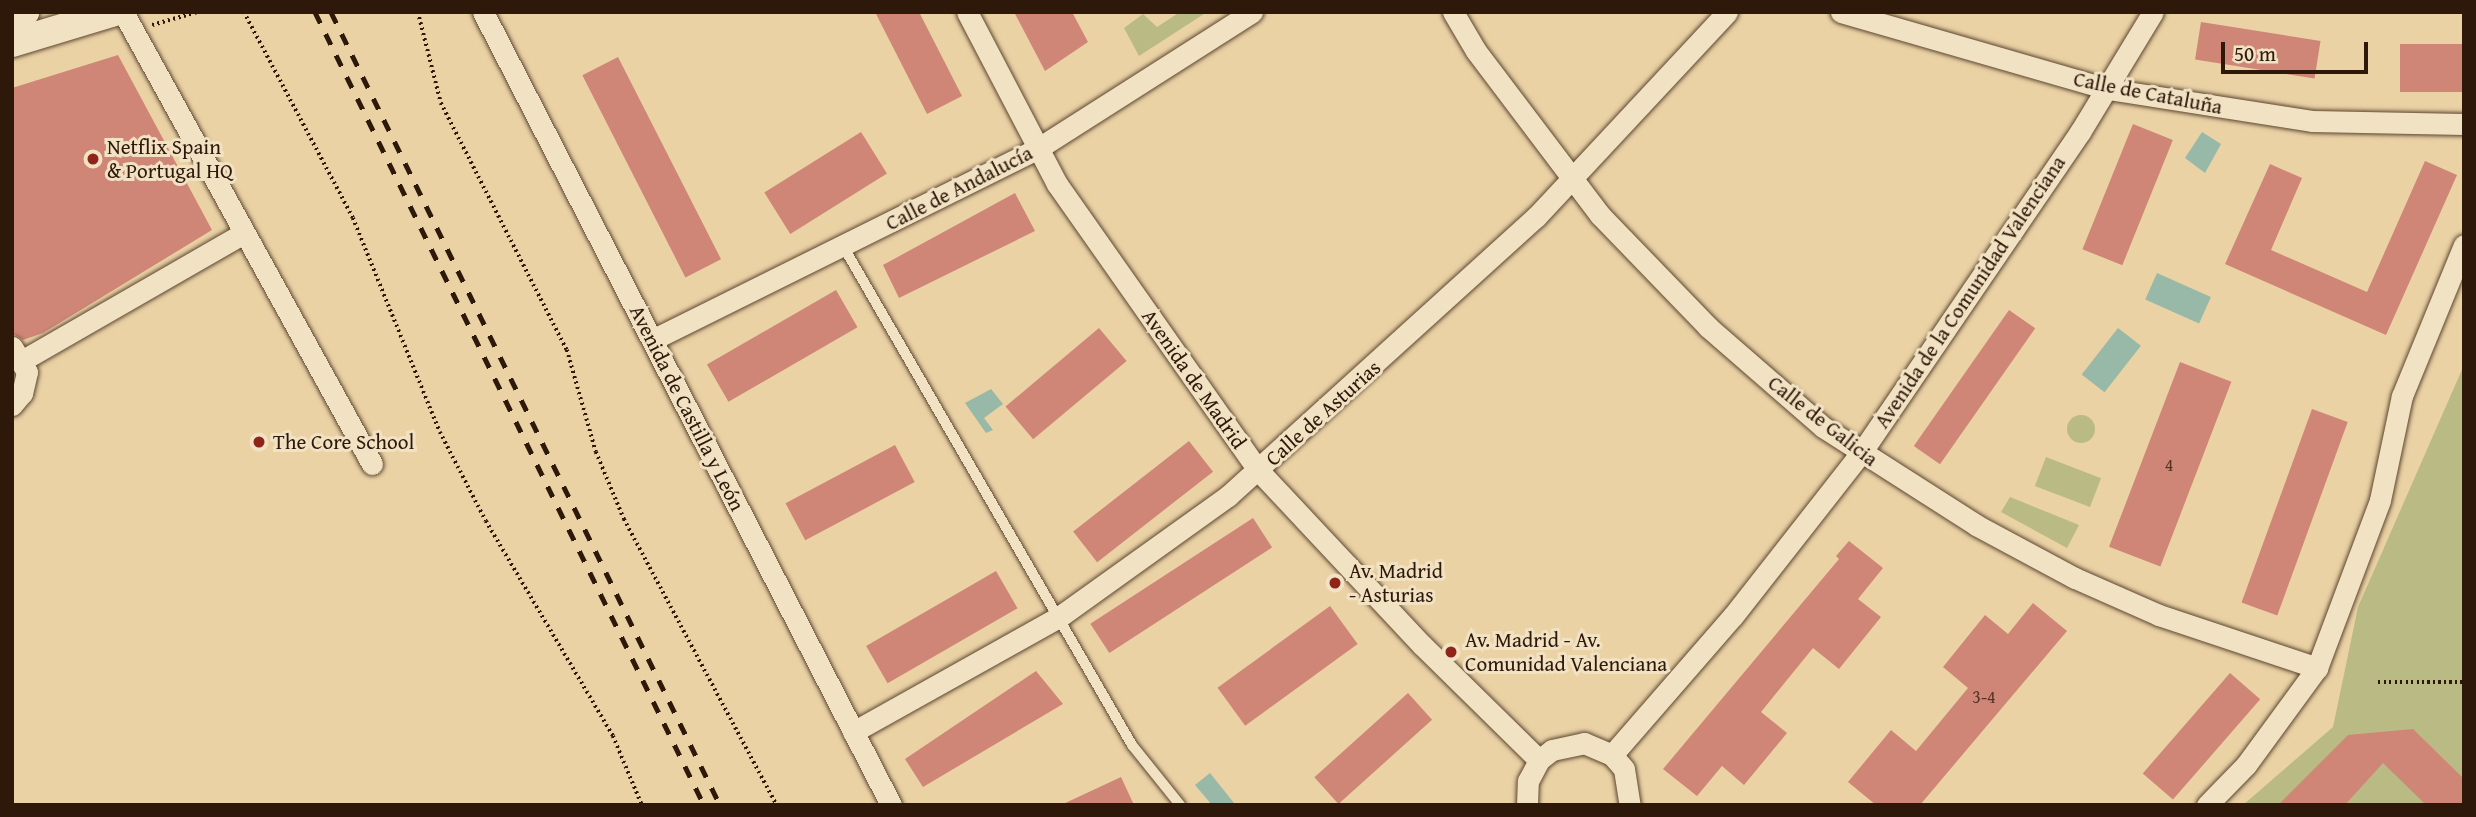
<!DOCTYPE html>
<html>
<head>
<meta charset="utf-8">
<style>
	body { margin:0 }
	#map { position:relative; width:2476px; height:817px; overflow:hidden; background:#ead2a5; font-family:"Gentium Book Plus",serif }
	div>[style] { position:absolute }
	.green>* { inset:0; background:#babb84; transform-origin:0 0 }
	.round { border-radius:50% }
	.water>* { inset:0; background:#98b8a8; transform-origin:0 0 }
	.building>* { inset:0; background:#cf8676; transform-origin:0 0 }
	.path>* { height:3.5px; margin-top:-1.75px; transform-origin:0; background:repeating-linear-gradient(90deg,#2e1809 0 2px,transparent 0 5.5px) }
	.roads { filter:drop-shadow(0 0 2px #5d4630) drop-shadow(0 0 2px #5d4630) }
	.lane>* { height:10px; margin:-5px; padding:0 5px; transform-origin:5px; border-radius:5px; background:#f1e2c4 }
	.street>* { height:21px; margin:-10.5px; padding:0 10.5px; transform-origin:10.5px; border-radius:10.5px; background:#f1e2c4 }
	.secondary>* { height:28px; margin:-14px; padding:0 14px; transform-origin:14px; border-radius:14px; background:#f1e2c4 }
	.rail>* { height:5px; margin-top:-2.5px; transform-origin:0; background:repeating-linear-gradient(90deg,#2e1809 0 12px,transparent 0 24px) }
	.dots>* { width:19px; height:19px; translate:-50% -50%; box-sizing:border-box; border:4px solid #f1e2c4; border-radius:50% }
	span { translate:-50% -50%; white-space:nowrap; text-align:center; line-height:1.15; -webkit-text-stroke:6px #f1e2c4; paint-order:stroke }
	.number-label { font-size:18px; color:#563424 }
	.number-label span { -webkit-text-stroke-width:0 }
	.street-label { font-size:21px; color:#2e1809 }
	.poi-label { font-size:21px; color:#2e1809 }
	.left { translate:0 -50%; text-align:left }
	.frame { position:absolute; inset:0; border:14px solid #2e1809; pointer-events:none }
	.scale { position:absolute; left:2221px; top:42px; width:147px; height:32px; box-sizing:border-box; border:4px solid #2e1809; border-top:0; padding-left:9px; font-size:21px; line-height:24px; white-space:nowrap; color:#2e1809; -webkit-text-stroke:5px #f1e2c4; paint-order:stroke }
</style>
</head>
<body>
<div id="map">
	<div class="green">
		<div style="clip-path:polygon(1180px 12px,1207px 12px,1139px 56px,1124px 28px,1143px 14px,1157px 27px)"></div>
		<div style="clip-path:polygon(2464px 365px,2464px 805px,2243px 805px,2333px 727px,2358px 607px)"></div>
		<div class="round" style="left:2067px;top:415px;width:28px;height:28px"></div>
		<div style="left:2046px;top:457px;width:59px;height:31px;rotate:21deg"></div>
		<div style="clip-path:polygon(2010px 497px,2079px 525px,2067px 548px,2001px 512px)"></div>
	</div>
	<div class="water">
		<div style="clip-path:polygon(2202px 132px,2221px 144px,2205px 173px,2185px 158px)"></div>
		<div style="left:2157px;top:273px;width:59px;height:29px;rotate:24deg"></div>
		<div style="left:2118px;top:328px;width:29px;height:59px;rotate:38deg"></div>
		<div style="clip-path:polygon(991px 389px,1003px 404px,984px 418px,993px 430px,986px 433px,965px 403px)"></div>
		<div style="clip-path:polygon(1210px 773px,1234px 803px,1231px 805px,1212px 805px,1195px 785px)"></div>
	</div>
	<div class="building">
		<div style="clip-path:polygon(875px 12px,919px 12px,962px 96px,927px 114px)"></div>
		<div style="clip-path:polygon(1014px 12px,1072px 12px,1088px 42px,1045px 71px)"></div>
		<div style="left:2201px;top:22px;width:121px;height:38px;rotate:9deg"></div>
		<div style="left:2464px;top:44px;width:48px;height:64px;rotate:90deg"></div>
		<div style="clip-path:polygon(118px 55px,212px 230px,43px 333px,23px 340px,12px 333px,12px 88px)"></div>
		<div style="left:618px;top:57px;width:227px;height:40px;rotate:63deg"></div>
		<div style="left:2133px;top:124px;width:43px;height:135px;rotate:22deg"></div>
		<div style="left:861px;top:132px;width:49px;height:114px;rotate:58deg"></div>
		<div style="clip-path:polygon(2425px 161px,2457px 175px,2386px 335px,2225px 264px,2270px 164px,2302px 178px,2271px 250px,2367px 292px)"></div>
		<div style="clip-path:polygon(1015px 193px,1035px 231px,899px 298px,883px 265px)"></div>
		<div style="left:836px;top:290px;width:43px;height:149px;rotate:60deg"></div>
		<div style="left:2009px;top:310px;width:32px;height:166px;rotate:35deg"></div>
		<div style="left:1099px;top:328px;width:43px;height:122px;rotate:50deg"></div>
		<div style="left:2180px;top:362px;width:55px;height:198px;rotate:21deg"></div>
		<div style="left:2312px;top:409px;width:38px;height:206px;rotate:20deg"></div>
		<div style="left:1189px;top:441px;width:39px;height:147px;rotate:52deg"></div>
		<div style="left:895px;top:445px;width:42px;height:124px;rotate:62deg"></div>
		<div style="left:1253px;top:518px;width:35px;height:194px;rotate:57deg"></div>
		<div style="clip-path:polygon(1849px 541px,1883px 568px,1858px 599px,1881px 617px,1839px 669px,1813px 648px,1761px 712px,1787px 733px,1744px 785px,1722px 766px,1697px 796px,1663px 769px,1839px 559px,1836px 556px)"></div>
		<div style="left:996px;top:571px;width:43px;height:150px;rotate:60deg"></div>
		<div style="clip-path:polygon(2033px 603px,2067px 631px,1920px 805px,1876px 805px,1848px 782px,1891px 730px,1916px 751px,1968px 688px,1943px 667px,1985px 615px,2008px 634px)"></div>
		<div style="left:1330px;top:606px;width:47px;height:139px;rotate:54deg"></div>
		<div style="clip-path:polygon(1036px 671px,1063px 704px,923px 787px,905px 759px)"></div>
		<div style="left:2230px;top:673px;width:40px;height:133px;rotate:41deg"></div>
		<div style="left:1408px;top:693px;width:36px;height:126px;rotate:48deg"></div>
		<div style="clip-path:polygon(2413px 729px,2464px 779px,2464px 805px,2426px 805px,2383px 763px,2345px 805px,2278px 805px,2348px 735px)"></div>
		<div style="clip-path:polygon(1121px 777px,1134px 805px,1061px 805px)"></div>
	</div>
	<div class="path">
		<div style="left:244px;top:12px;width:233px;rotate:62.1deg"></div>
		<div style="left:353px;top:218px;width:231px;rotate:67.9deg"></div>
		<div style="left:440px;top:432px;width:100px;rotate:62.7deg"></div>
		<div style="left:486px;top:521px;width:250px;rotate:59.4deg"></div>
		<div style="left:613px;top:736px;width:75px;rotate:67.2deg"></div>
		<div style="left:418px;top:12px;width:94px;rotate:75.8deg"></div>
		<div style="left:441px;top:103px;width:277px;rotate:63deg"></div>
		<div style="left:567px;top:350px;width:106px;rotate:74.1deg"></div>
		<div style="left:596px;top:452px;width:73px;rotate:67.3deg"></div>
		<div style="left:624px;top:519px;width:324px;rotate:61.9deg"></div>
		<div style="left:152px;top:25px;width:47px;rotate:-16.1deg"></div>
		<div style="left:2378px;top:682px;width:86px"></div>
	</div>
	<div class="roads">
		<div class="lane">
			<div style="left:843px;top:246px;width:577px;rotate:59.92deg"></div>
			<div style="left:1132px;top:745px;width:77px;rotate:51.3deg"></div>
		</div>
		<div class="street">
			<div style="left:123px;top:12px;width:516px;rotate:61.15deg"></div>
			<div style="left:483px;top:12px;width:892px;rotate:62.77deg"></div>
			<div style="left:967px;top:12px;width:194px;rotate:62.4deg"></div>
			<div style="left:1057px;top:184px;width:351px;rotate:54.9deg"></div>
			<div style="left:1259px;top:471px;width:238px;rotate:46.9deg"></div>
			<div style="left:1422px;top:645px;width:164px;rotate:44.5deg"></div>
			<div style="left:1453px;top:12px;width:45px;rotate:59.5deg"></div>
			<div style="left:1476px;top:51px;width:206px;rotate:52.9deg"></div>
			<div style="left:1600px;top:215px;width:156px;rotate:46deg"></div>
			<div style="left:1708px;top:327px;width:152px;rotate:41deg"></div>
			<div style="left:1823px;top:427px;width:182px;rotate:32.6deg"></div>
			<div style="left:1976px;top:525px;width:112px;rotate:28.2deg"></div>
			<div style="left:2075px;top:578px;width:92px;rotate:23.8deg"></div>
			<div style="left:2159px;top:615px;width:167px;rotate:18.5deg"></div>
			<div style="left:1841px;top:12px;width:278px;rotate:16.1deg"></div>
			<div style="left:2108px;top:89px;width:206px;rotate:8.9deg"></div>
			<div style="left:2312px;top:121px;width:152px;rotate:1.1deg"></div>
			<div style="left:652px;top:340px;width:430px;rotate:-26.4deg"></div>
			<div style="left:1037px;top:149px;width:255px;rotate:-32.5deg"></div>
			<div style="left:12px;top:347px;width:29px;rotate:59deg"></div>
			<div style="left:27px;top:372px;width:22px;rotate:103deg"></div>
			<div style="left:22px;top:393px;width:16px;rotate:130deg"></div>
			<div style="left:23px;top:360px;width:253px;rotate:-29.9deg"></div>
			<div style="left:853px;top:732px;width:236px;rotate:-29.2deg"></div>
			<div style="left:1059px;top:617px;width:208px;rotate:-35.6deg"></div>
			<div style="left:1228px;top:496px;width:416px;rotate:-42.2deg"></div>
			<div style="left:1536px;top:217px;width:280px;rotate:-47deg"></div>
			<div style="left:1612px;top:755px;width:184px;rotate:-49deg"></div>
			<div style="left:1733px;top:616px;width:207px;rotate:-51.9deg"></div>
			<div style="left:1861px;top:453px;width:389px;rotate:-55.7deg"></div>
			<div style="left:2080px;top:132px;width:140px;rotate:-58.7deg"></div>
			<div style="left:1527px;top:805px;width:24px;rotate:-88deg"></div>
			<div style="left:1528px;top:781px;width:24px;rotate:-62deg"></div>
			<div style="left:1539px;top:760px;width:16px;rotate:-38deg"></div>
			<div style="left:1552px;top:750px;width:33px;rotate:-12deg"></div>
			<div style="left:1584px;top:743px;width:30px;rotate:23deg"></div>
			<div style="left:1612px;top:755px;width:18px;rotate:49deg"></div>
			<div style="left:1624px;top:769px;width:36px;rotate:81deg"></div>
			<div style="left:2207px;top:805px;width:56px;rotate:-45.7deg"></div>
			<div style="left:2246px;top:765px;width:120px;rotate:-53.8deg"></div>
			<div style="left:2317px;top:668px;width:179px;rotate:-69.4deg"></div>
			<div style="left:2380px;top:500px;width:106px;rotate:-78.1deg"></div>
			<div style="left:2402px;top:396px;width:163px;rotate:-67.7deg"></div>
		</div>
		<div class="secondary">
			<div style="left:12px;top:16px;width:14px;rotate:-17deg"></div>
			<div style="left:12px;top:43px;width:108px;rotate:-16.8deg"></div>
		</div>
	</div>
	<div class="rail">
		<div style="left:315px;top:12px;width:883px;rotate:63.87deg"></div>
		<div style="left:331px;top:12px;width:883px;rotate:63.87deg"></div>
	</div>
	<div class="dots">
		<div style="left:93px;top:159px;background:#8f2418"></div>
		<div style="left:259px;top:442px;background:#8f2418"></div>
		<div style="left:1335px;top:583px;background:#8f2418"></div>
		<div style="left:1451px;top:652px;background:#8f2418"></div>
	</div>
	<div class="number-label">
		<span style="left:2169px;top:465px">4</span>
		<span style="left:1984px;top:697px">3-4</span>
	</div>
	<div class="street-label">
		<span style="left:2148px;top:93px;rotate:11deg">Calle de Cataluña</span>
		<span style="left:959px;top:188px;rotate:-27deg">Calle de Andalucía</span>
		<span style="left:1970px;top:292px;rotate:-56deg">Avenida de la Comunidad Valenciana</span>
		<span style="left:1194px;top:379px;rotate:55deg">Avenida de Madrid</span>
		<span style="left:687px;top:408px;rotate:63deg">Avenida de Castilla y León</span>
		<span style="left:1323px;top:413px;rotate:-42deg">Calle de Asturias</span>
		<span style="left:1823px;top:421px;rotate:38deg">Calle de Galicia</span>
	</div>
	<div class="poi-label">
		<span class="left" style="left:107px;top:159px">Netflix Spain<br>&amp; Portugal HQ</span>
		<span class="left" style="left:273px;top:442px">The Core School</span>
		<span class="left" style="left:1349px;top:583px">Av. Madrid<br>- Asturias</span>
		<span class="left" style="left:1465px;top:652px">Av. Madrid - Av.<br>Comunidad Valenciana</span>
	</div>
	<div class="frame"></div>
	<div class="scale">50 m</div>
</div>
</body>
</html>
